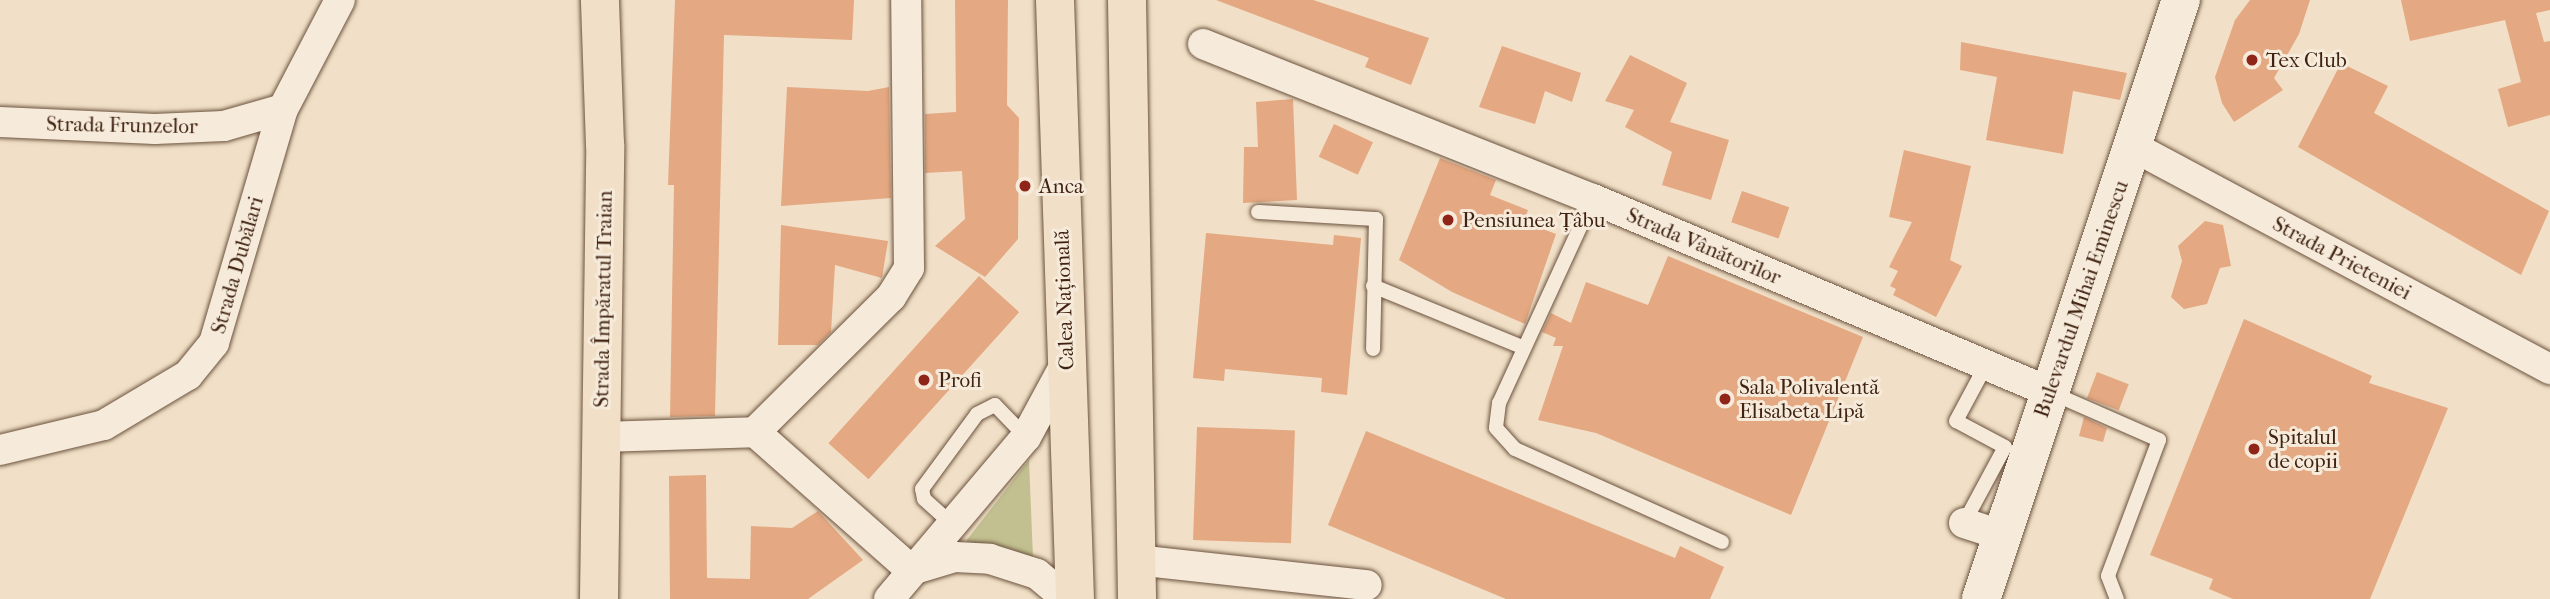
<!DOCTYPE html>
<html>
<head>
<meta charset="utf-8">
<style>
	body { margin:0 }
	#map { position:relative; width:2550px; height:599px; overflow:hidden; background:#f1e0c7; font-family:"IM FELL French Canon",serif }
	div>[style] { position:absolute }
	.green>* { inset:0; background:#c2c090 }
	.building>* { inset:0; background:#e4a882; transform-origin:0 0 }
	.roads { filter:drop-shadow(0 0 2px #6c523e) drop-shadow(0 0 2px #6c523e) }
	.service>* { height:14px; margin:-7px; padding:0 7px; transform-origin:7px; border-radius:7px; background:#f6ebdb }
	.minor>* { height:30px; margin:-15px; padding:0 15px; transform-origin:15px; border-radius:15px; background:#f6ebdb }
	.secondary>* { height:38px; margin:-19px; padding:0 19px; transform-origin:19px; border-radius:19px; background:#f6ebdb }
	.primary>* { height:38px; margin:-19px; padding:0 19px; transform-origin:19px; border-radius:19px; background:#f1e0c7 }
	.dots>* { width:19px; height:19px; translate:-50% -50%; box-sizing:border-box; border:4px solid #f6ebdb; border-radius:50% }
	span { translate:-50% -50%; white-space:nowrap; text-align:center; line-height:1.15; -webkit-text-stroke:6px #f6ebdb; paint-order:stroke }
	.poi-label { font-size:21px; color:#402210 }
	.left { translate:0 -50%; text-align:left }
	.street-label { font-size:21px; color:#402210 }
</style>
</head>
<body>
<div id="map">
	<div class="green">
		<div style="clip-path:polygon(1029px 460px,1033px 558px,966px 541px)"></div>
	</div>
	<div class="building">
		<div style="clip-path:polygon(675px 0,854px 0,852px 40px,724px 35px,715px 416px,670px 417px,674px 185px,668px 185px)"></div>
		<div style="clip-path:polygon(955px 0,1008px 0,1007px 105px,1019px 118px,1018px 239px,985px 277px,935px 246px,965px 219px,962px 171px,925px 173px,925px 114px,956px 112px)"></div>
		<div style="clip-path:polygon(1216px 0,1313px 0,1429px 38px,1411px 85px,1365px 67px,1369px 58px)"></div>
		<div style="clip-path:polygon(2250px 0,2310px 0,2299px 34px,2274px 78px,2283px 90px,2234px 122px,2222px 103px,2215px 77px,2235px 20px)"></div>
		<div style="clip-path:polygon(2401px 0,2550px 0,2550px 10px,2536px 13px,2544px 42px,2550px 41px,2550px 115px,2508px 127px,2498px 89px,2521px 82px,2505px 20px,2410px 41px)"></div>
		<div style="clip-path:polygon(1961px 42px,2127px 73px,2120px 100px,2073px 91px,2063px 154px,1986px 140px,1997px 77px,1960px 70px)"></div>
		<div style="clip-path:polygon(1502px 46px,1581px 73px,1572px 102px,1545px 91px,1535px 124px,1479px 107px)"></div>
		<div style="clip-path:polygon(1630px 55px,1687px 83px,1670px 122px,1729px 140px,1711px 200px,1662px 185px,1672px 152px,1625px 127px,1634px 110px,1605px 101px)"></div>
		<div style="clip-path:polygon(2341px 63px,2388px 86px,2374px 113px,2549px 211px,2521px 275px,2298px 147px)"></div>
		<div style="clip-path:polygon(787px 87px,868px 91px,889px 87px,891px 198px,781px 206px)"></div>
		<div style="clip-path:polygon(1293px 99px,1297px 200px,1243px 203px,1244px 147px,1258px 147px,1256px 102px)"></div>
		<div style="left:1334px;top:124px;width:43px;height:36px;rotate:25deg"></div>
		<div style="clip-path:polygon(1904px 150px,1971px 166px,1950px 260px,1962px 266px,1936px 317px,1893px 295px,1896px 289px,1890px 286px,1898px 271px,1889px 267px,1912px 222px,1889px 217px)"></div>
		<div style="clip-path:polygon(1440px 158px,1496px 180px,1490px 195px,1528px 210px,1524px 222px,1556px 234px,1525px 324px,1452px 292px,1399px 260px)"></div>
		<div style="left:1742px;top:191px;width:50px;height:33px;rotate:19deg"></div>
		<div style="clip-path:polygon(2205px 221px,2223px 225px,2231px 266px,2220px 268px,2207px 304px,2184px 309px,2171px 297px,2182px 261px,2178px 246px)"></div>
		<div style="clip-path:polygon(781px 225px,888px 241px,882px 278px,835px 265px,831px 332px,818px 345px,778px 345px)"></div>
		<div style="clip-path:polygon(1206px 233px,1333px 245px,1334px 235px,1361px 238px,1347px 395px,1321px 392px,1322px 378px,1225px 369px,1224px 381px,1193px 378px)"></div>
		<div style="clip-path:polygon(1668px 256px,1863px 337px,1791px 515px,1596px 433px,1538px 420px,1563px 346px,1553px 346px,1556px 338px,1542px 332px,1551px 313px,1571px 323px,1586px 282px,1648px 305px)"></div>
		<div style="left:979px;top:276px;width:54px;height:225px;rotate:42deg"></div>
		<div style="clip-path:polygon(2244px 319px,2372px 376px,2369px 383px,2448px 408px,2370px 599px,2233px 599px,2209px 589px,2213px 579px,2150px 555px)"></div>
		<div style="left:2097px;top:372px;width:34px;height:28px;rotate:21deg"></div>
		<div style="clip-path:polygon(2084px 417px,2107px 428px,2103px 442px,2079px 436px)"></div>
		<div style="left:1197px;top:427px;width:98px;height:113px;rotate:2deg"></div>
		<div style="clip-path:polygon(1366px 431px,1675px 558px,1680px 546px,1724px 567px,1710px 599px,1506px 599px,1328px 525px)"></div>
		<div style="clip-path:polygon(706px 475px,707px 578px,750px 579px,751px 526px,792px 528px,818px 511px,863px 560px,808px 599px,670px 599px,669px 476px)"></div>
	</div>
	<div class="roads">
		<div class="service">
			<div style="left:1593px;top:199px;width:225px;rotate:114.7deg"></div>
			<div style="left:1499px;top:403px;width:25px;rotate:97deg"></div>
			<div style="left:1496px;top:428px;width:28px;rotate:48deg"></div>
			<div style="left:1515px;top:449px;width:227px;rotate:24.2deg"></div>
			<div style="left:1258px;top:212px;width:118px;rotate:3.4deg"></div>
			<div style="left:1376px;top:219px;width:130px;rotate:91.3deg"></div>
			<div style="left:1373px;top:286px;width:163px;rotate:22.3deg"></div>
			<div style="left:2052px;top:393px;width:117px;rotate:23.7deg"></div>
			<div style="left:2159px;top:440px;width:145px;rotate:110.6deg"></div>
			<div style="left:2108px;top:576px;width:25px;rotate:69deg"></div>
			<div style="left:1964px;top:523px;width:86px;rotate:-61.7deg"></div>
			<div style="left:2005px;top:447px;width:55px;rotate:-152deg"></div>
			<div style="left:1956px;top:421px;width:64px;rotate:-61.8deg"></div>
			<div style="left:954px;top:526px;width:40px;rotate:-138deg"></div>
			<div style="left:924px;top:499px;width:10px;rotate:-101deg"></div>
			<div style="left:922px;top:489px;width:93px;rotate:-53.7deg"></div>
			<div style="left:977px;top:414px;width:20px;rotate:-27deg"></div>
			<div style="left:995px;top:405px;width:45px;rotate:45.9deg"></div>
		</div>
		<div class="minor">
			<div style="left:1203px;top:44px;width:420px;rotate:21.7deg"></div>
			<div style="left:1593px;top:199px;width:494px;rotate:22.9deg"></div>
			<div style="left:0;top:122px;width:155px;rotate:2.6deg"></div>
			<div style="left:155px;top:129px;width:69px;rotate:-2.5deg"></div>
			<div style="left:224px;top:126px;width:61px;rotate:-16.1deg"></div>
			<div style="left:2134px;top:147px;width:472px;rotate:28.1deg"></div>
			<div style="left:755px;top:432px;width:192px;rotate:-44.8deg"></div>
			<div style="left:891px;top:297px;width:34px;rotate:-58deg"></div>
			<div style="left:909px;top:268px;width:268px;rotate:-90.6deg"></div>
			<div style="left:600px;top:437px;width:155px;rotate:-1.8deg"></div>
			<div style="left:755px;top:432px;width:208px;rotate:41.5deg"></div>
			<div style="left:911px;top:570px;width:46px;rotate:-16.5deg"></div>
			<div style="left:955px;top:557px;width:35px;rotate:3deg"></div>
			<div style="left:990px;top:559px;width:49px;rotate:17.7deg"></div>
			<div style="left:1037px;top:574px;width:39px;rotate:40deg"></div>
			<div style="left:0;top:450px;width:107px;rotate:-13.5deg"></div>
			<div style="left:104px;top:425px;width:98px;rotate:-30.8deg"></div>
			<div style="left:188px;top:375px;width:41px;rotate:-50.9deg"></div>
			<div style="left:214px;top:343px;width:244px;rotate:-73.6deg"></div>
			<div style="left:283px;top:109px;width:123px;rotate:-62.4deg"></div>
			<div style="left:1964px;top:523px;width:39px;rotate:18deg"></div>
			<div style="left:1136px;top:560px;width:232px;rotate:6.2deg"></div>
			<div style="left:889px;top:599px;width:212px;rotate:-49.8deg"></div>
			<div style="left:1026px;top:437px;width:84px;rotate:-61.6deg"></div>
		</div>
		<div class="secondary">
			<div style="left:1981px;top:599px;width:632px;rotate:-71.54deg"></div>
		</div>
		<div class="primary">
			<div style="left:1055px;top:0;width:599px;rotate:88.09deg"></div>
			<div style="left:1127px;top:0;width:599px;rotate:89.04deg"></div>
			<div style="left:599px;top:599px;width:454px;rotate:-89.2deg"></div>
			<div style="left:605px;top:145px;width:145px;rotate:-92deg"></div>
		</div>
	</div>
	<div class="dots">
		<div style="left:2252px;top:60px;background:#8f2418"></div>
		<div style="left:1025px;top:186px;background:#8f2418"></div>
		<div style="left:1448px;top:220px;background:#8f2418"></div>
		<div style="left:924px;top:380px;background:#8f2418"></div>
		<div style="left:1725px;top:399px;background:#8f2418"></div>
		<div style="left:2254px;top:449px;background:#8f2418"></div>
	</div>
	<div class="poi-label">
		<span class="left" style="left:2266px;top:60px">Tex Club</span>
		<span class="left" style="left:1039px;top:186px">Anca</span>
		<span class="left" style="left:1462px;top:220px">Pensiunea Țâbu</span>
		<span class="left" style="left:938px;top:380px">Profi</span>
		<span class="left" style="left:1739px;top:399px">Sala Polivalentă<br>Elisabeta Lipă</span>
		<span class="left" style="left:2268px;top:449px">Spitalul<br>de copii</span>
	</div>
	<div class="street-label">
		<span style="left:122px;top:125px;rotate:1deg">Strada Frunzelor</span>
		<span style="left:1704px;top:246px;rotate:23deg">Strada Vânătorilor</span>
		<span style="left:2342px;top:258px;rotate:28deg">Strada Prieteniei</span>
		<span style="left:237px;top:265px;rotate:-74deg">Strada Dubălari</span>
		<span style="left:603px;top:299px;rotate:-89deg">Strada Împăratul Traian</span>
		<span style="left:2081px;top:299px;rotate:-71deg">Bulevardul Mihai Eminescu</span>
		<span style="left:1064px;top:300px;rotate:-92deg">Calea Națională</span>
	</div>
</div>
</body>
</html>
